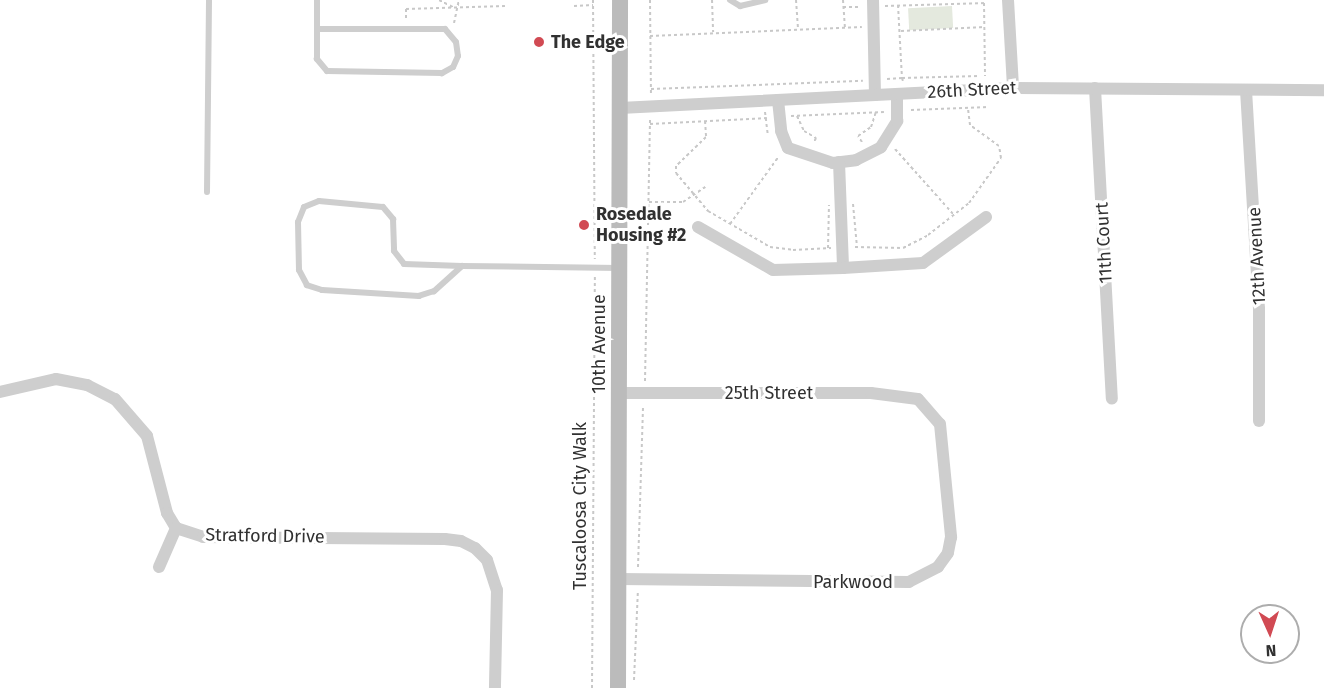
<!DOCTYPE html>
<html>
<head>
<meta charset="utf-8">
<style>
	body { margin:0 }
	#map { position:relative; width:1324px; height:688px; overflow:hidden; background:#fff; font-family:"Fira Sans",sans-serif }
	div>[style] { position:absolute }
	.green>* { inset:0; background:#e4e9de; transform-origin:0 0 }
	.path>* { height:2px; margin-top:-1px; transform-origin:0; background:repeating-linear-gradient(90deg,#c8c8c8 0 3px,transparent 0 6px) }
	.lane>* { height:6px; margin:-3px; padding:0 3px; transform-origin:3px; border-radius:3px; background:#cecece }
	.street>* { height:12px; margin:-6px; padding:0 6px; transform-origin:6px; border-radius:6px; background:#cecece }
	.secondary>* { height:16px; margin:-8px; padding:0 8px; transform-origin:8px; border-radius:8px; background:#bbb }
	.dots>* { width:16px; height:16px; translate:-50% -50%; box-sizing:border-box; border:3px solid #fff; border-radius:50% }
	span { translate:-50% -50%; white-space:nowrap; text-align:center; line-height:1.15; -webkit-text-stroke:6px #fff; paint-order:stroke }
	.poi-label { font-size:18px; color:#313131; font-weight:700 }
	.left { translate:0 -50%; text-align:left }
	.street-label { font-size:18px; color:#313131 }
	.north { position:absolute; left:1240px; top:604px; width:60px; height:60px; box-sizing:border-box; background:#fff; border:2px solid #adadad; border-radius:50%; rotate:177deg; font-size:16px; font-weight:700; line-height:24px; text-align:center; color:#313131 }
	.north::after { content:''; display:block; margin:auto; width:21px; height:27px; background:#d14a53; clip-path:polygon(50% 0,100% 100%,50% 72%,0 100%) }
</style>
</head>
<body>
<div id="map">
	<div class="green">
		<div style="left:952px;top:6px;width:22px;height:44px;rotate:87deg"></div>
	</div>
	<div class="path">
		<div style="left:439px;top:0;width:18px;rotate:27deg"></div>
		<div style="left:593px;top:0;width:259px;rotate:89.6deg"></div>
		<div style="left:650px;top:0;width:93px;rotate:89.4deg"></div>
		<div style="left:712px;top:0;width:32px;rotate:88deg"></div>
		<div style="left:796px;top:0;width:28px;rotate:86deg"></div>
		<div style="left:843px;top:0;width:28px;rotate:86deg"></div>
		<div style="left:984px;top:3px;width:73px;rotate:89.2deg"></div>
		<div style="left:898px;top:5px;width:73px;rotate:86.9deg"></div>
		<div style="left:902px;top:78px;width:77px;rotate:-1.5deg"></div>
		<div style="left:574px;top:6px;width:19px;rotate:-3deg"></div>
		<div style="left:885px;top:6px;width:102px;rotate:-1.7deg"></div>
		<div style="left:843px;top:7px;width:18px"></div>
		<div style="left:406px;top:18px;width:9px;rotate:-90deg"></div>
		<div style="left:406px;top:9px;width:99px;rotate:-1.7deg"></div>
		<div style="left:454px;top:23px;width:24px;rotate:-78deg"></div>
		<div style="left:901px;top:31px;width:84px;rotate:-2.7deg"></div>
		<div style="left:650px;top:36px;width:212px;rotate:-2.4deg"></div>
		<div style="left:887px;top:79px;width:15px;rotate:-4deg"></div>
		<div style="left:902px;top:78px;width:3px;rotate:72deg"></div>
		<div style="left:651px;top:89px;width:212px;rotate:-2.2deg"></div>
		<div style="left:911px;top:110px;width:78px;rotate:-2.2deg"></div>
		<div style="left:765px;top:112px;width:24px;rotate:83deg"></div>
		<div style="left:791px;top:116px;width:93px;rotate:-2.5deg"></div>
		<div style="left:797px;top:116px;width:17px;rotate:65deg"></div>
		<div style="left:804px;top:131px;width:14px;rotate:30deg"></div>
		<div style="left:816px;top:138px;width:4px;rotate:117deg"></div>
		<div style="left:705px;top:121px;width:16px;rotate:86deg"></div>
		<div style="left:706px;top:137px;width:42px;rotate:136deg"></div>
		<div style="left:676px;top:166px;width:7px;rotate:90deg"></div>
		<div style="left:676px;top:173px;width:50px;rotate:49.9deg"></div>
		<div style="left:708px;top:211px;width:72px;rotate:30.1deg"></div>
		<div style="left:770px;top:247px;width:23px;rotate:7deg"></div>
		<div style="left:793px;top:250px;width:38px;rotate:-3deg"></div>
		<div style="left:650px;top:124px;width:117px;rotate:-2.9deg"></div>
		<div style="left:862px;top:142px;width:7px;rotate:-124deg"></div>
		<div style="left:858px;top:136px;width:16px;rotate:-35deg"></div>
		<div style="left:871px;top:127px;width:16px;rotate:-72deg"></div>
		<div style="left:895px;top:149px;width:89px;rotate:48.2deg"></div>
		<div style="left:649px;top:202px;width:34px"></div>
		<div style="left:683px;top:202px;width:27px;rotate:-34deg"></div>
		<div style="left:853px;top:204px;width:43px;rotate:84.7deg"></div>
		<div style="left:730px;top:224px;width:84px;rotate:-54.2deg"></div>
		<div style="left:855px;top:247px;width:48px;rotate:1.2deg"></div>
		<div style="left:903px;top:248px;width:28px;rotate:-27deg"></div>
		<div style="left:928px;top:235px;width:52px;rotate:-38deg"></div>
		<div style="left:969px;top:203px;width:55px;rotate:-54.6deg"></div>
		<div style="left:1001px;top:158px;width:12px;rotate:-99deg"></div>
		<div style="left:999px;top:146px;width:36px;rotate:-144deg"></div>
		<div style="left:970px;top:125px;width:17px;rotate:-97deg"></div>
		<div style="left:828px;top:248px;width:43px;rotate:-88.7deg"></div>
		<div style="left:645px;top:381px;width:261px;rotate:-88.9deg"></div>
		<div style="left:638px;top:567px;width:162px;rotate:-88.2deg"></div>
		<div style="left:634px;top:680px;width:90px;rotate:-87.5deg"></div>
		<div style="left:592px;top:688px;width:411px;rotate:-89.6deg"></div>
	</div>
	<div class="lane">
		<div style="left:730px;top:0;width:12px;rotate:31deg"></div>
		<div style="left:740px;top:6px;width:26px;rotate:-13deg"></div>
		<div style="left:317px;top:29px;width:128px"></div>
		<div style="left:445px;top:29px;width:17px;rotate:50deg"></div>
		<div style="left:456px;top:42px;width:14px;rotate:82deg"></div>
		<div style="left:458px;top:56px;width:12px;rotate:114deg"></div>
		<div style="left:453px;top:67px;width:13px;rotate:151deg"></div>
		<div style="left:442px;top:73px;width:115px;rotate:-179deg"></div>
		<div style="left:327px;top:71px;width:16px;rotate:-130deg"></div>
		<div style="left:317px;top:59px;width:59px;rotate:-90deg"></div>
		<div style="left:207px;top:192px;width:192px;rotate:-89.4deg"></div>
		<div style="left:319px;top:201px;width:64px;rotate:5.4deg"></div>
		<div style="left:383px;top:207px;width:16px;rotate:50deg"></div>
		<div style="left:393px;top:219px;width:32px;rotate:88deg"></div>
		<div style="left:394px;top:251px;width:16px;rotate:52deg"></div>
		<div style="left:404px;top:264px;width:58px;rotate:2deg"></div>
		<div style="left:462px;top:266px;width:38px;rotate:138deg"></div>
		<div style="left:434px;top:291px;width:16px;rotate:162deg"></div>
		<div style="left:419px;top:296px;width:97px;rotate:-176.5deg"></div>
		<div style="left:322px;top:290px;width:16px;rotate:-162deg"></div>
		<div style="left:307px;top:285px;width:17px;rotate:-118deg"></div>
		<div style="left:299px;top:270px;width:48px;rotate:-91.2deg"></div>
		<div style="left:298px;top:222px;width:16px;rotate:-68deg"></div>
		<div style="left:304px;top:207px;width:16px;rotate:-22deg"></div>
		<div style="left:462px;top:266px;width:157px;rotate:0.7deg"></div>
	</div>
	<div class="street">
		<div style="left:873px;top:0;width:95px;rotate:88.8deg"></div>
		<div style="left:1008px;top:0;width:88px;rotate:86.7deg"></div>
		<div style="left:1095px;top:88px;width:311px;rotate:86.9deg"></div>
		<div style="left:1246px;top:90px;width:219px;rotate:86.6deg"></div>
		<div style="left:1259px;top:309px;width:112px;rotate:90deg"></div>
		<div style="left:778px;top:100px;width:31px;rotate:84deg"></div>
		<div style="left:781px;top:131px;width:18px;rotate:68deg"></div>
		<div style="left:788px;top:148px;width:47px;rotate:18.4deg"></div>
		<div style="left:833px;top:163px;width:23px;rotate:-7deg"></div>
		<div style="left:856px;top:160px;width:28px;rotate:-27deg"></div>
		<div style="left:881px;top:147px;width:31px;rotate:-58deg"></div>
		<div style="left:897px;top:121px;width:27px;rotate:-90deg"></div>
		<div style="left:620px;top:108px;width:394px;rotate:-2.9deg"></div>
		<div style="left:1013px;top:88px;width:311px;rotate:0.4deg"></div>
		<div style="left:839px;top:162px;width:106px;rotate:87.8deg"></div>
		<div style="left:698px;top:227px;width:86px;rotate:29.8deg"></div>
		<div style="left:773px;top:270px;width:70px;rotate:-1.6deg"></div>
		<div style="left:843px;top:268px;width:80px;rotate:-3.6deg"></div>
		<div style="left:923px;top:263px;width:78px;rotate:-36.1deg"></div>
		<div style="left:0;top:392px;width:57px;rotate:-13.1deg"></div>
		<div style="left:56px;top:379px;width:32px;rotate:11deg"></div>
		<div style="left:87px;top:385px;width:31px;rotate:27deg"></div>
		<div style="left:115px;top:399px;width:49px;rotate:49.1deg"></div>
		<div style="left:147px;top:436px;width:80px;rotate:75.4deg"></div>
		<div style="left:167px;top:513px;width:17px;rotate:59deg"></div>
		<div style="left:176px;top:528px;width:28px;rotate:18deg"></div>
		<div style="left:203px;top:537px;width:242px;rotate:0.5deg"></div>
		<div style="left:445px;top:539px;width:16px;rotate:7deg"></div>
		<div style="left:461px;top:541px;width:16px;rotate:27deg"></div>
		<div style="left:475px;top:548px;width:17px;rotate:45deg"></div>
		<div style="left:487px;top:560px;width:32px;rotate:72deg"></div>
		<div style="left:497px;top:590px;width:98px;rotate:91.2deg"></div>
		<div style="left:619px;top:393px;width:252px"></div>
		<div style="left:871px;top:393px;width:47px;rotate:7.3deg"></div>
		<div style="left:918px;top:399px;width:33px;rotate:49deg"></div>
		<div style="left:940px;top:424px;width:114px;rotate:84.4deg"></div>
		<div style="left:951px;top:537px;width:16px;rotate:101deg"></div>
		<div style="left:948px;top:553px;width:17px;rotate:126deg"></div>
		<div style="left:938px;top:567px;width:33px;rotate:153deg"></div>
		<div style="left:909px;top:582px;width:290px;rotate:-179.4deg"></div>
		<div style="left:159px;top:567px;width:43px;rotate:-66.4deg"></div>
	</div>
	<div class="secondary">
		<div style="left:618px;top:688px;width:688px;rotate:-89.83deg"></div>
	</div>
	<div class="dots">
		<div style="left:539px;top:42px;background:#d14a53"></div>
		<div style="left:584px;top:225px;background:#d14a53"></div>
	</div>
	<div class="poi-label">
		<span class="left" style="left:551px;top:42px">The Edge</span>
		<span class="left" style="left:596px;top:225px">Rosedale<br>Housing #2</span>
	</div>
	<div class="street-label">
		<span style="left:972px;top:90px;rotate:-3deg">26th Street</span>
		<span style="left:1104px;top:243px;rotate:-93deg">11th Court</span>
		<span style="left:1257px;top:256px;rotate:-93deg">12th Avenue</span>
		<span style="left:599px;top:344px;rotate:-90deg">10th Avenue</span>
		<span style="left:769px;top:393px">25th Street</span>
		<span style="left:580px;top:506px;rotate:-90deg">Tuscaloosa City Walk</span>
		<span style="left:265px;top:536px;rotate:1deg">Stratford Drive</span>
		<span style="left:853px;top:582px">Parkwood</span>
	</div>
	<div class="north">N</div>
</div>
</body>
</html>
